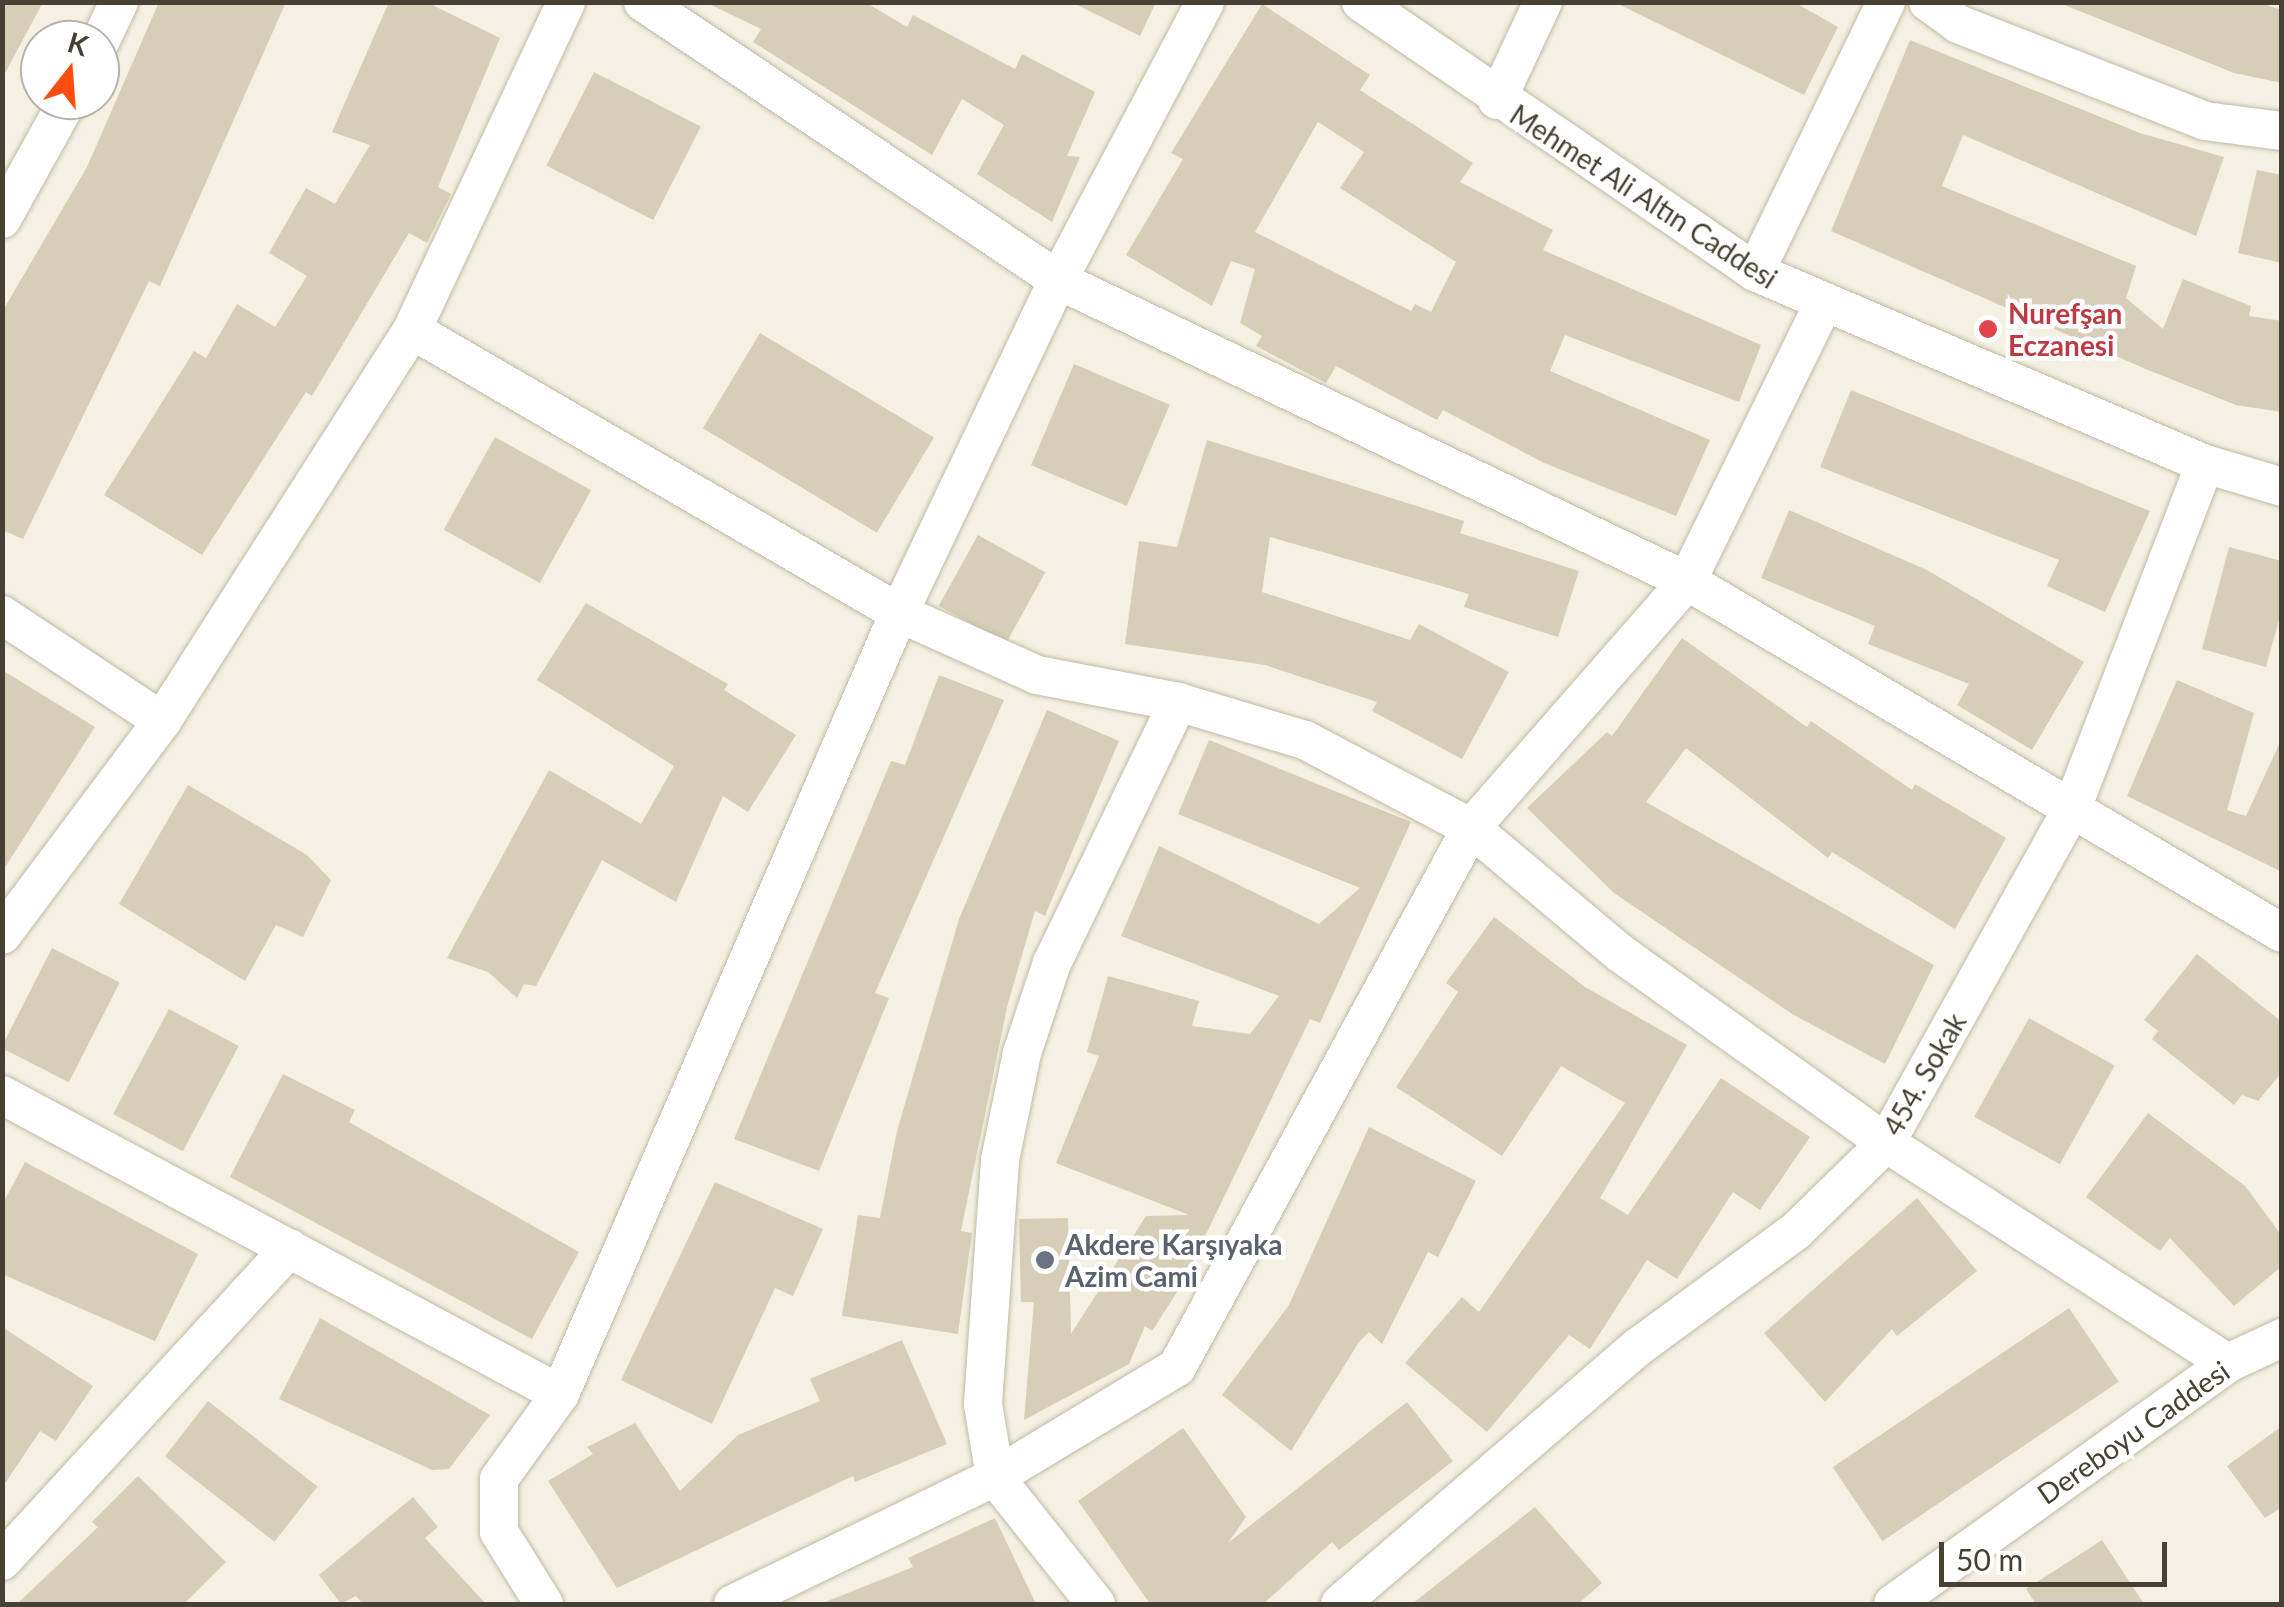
<!DOCTYPE html>
<html>
<head>
<meta charset="utf-8">
<style>
	body { margin:0 }
	#map { position:relative; width:2284px; height:1607px; overflow:hidden; background:#f4f1e3; font-family:Lato,sans-serif }
	div>[style] { position:absolute }
	.building>* { inset:0; background:#d6ceb7; transform-origin:0 0 }
	.roads { filter:drop-shadow(0 0 2px #c0baa5) drop-shadow(0 0 2px #c0baa5) }
	.minor>* { height:38px; margin:-19px; padding:0 19px; transform-origin:19px; border-radius:19px; background:#fff }
	.dots>* { width:28px; height:28px; translate:-50% -50%; box-sizing:border-box; border:5px solid #fff; border-radius:50% }
	span { translate:-50% -50%; white-space:nowrap; text-align:center; line-height:1.15; -webkit-text-stroke:9px #fff; paint-order:stroke }
	.street-label { font-size:28px; color:#464133 }
	.health-label { font-size:28px; color:#be3a42; font-weight:700 }
	.left { translate:0 -50%; text-align:left }
	.worship-label { font-size:28px; color:#5b616d; font-weight:700 }
	.frame { position:absolute; inset:0; border:5px solid #464133; pointer-events:none }
	.north { position:absolute; left:20px; top:20px; width:100px; height:100px; box-sizing:border-box; background:#fff; border:2px solid #b5b3ad; border-radius:50%; rotate:17deg; font-size:28px; font-weight:700; line-height:40px; text-align:center; color:#464133 }
	.north::after { content:''; display:block; margin:auto; width:35px; height:45px; background:#ff4d0f; clip-path:polygon(50% 0,100% 100%,50% 72%,0 100%) }
	.scale { position:absolute; left:1939px; top:1542px; width:228px; height:45px; box-sizing:border-box; border:5px solid #464133; border-top:0; padding-left:12px; font-size:30px; line-height:35px; white-space:nowrap; color:#464133; -webkit-text-stroke:8px #fff; paint-order:stroke }
</style>
</head>
<body>
<div id="map">
	<div class="building">
		<div style="clip-path:polygon(2px 2px,43px 2px,3px 77px,2px 77px)"></div>
		<div style="clip-path:polygon(159px 2px,286px 2px,160px 286px,149px 281px,23px 539px,2px 530px,2px 312px,87px 167px)"></div>
		<div style="clip-path:polygon(389px 2px,426px 2px,500px 38px,438px 187px,451px 194px,427px 243px,409px 233px,312px 396px,306px 392px,202px 555px,104px 495px,194px 351px,206px 358px,237px 304px,275px 327px,307px 276px,269px 253px,306px 188px,335px 204px,370px 145px,332px 132px)"></div>
		<div style="clip-path:polygon(705px 2px,865px 2px,907px 27px,913px 15px,1015px 69px,1022px 54px,1095px 92px,1067px 156px,1080px 157px,1052px 222px,977px 174px,1004px 125px,962px 99px,932px 155px,753px 42px,761px 29px)"></div>
		<div style="clip-path:polygon(1071px 2px,1156px 2px,1140px 36px)"></div>
		<div style="clip-path:polygon(1614px 2px,1794px 2px,1838px 27px,1804px 95px)"></div>
		<div style="clip-path:polygon(2057px 2px,2257px 2px,2282px 10px,2282px 83px,2234px 73px)"></div>
		<div style="clip-path:polygon(evenodd,1262px 4px,1370px 75px,1360px 90px,1473px 163px,1460px 182px,1553px 230px,1543px 250px,1761px 345px,1739px 402px,1565px 335px,1550px 371px,1710px 440px,1676px 516px,1544px 463px,1443px 410px,1437px 420px,1336px 366px,1326px 383px,1256px 346px,1262px 336px,1240px 323px,1255px 269px,1231px 261px,1212px 306px,1126px 255px,1183px 159px,1171px 153px,1262px 4px,1318px 122px,1364px 152px,1340px 188px,1456px 262px,1431px 312px,1415px 304px,1411px 311px,1255px 232px,1318px 122px)"></div>
		<div style="clip-path:polygon(1910px 40px,2140px 133px,2224px 157px,2196px 236px,1963px 135px,1942px 186px,2136px 266px,2126px 298px,2163px 329px,2183px 279px,2251px 306px,2249px 316px,2282px 321px,2282px 412px,2236px 405px,2148px 370px,1831px 231px)"></div>
		<div style="left:594px;top:72px;width:120px;height:105px;rotate:27deg"></div>
		<div style="clip-path:polygon(2257px 170px,2282px 175px,2282px 263px,2238px 253px)"></div>
		<div style="left:760px;top:333px;width:203px;height:111px;rotate:31deg"></div>
		<div style="left:1074px;top:364px;width:104px;height:110px;rotate:23deg"></div>
		<div style="clip-path:polygon(1851px 390px,2150px 511px,2105px 612px,2047px 586px,2059px 560px,1820px 467px)"></div>
		<div style="left:495px;top:437px;width:110px;height:106px;rotate:29deg"></div>
		<div style="clip-path:polygon(1207px 440px,1464px 521px,1460px 533px,1579px 571px,1558px 637px,1464px 607px,1469px 594px,1270px 537px,1262px 592px,1410px 640px,1419px 624px,1509px 672px,1462px 759px,1372px 711px,1377px 702px,1265px 665px,1125px 644px,1139px 541px,1177px 547px)"></div>
		<div style="clip-path:polygon(1789px 510px,1927px 570px,2084px 662px,2032px 750px,1957px 705px,1969px 684px,1868px 644px,1875px 626px,1761px 578px)"></div>
		<div style="left:978px;top:535px;width:77px;height:81px;rotate:29deg"></div>
		<div style="clip-path:polygon(2229px 547px,2282px 561px,2282px 609px,2266px 667px,2202px 649px)"></div>
		<div style="clip-path:polygon(586px 603px,728px 684px,724px 690px,796px 735px,748px 812px,723px 796px,676px 902px,602px 860px,536px 986px,524px 984px,517px 998px,488px 972px,447px 958px,549px 770px,641px 824px,674px 766px,537px 680px)"></div>
		<div style="clip-path:polygon(1682px 638px,1807px 727px,1811px 721px,1912px 790px,1915px 784px,2006px 838px,1955px 929px,1832px 852px,1828px 858px,1686px 748px,1646px 802px,1934px 965px,1885px 1064px,1792px 1014px,1614px 893px,1527px 808px,1607px 732px,1612px 736px)"></div>
		<div style="clip-path:polygon(2px 670px,95px 727px,2px 872px)"></div>
		<div style="clip-path:polygon(939px 675px,1004px 700px,875px 993px,889px 998px,819px 1171px,734px 1139px,891px 761px,905px 765px)"></div>
		<div style="clip-path:polygon(2177px 680px,2254px 713px,2227px 810px,2246px 816px,2282px 738px,2282px 872px,2127px 796px)"></div>
		<div style="clip-path:polygon(1047px 710px,1119px 741px,1045px 916px,1035px 911px,1008px 1003px,961px 1231px,972px 1233px,958px 1334px,842px 1316px,858px 1215px,880px 1218px,897px 1131px,959px 919px)"></div>
		<div style="clip-path:polygon(1209px 740px,1411px 822px,1320px 1023px,1310px 1019px,1181px 1286px,1152px 1331px,1145px 1326px,1129px 1364px,1024px 1420px,1034px 1302px,1021px 1302px,1019px 1219px,1068px 1218px,1071px 1334px,1146px 1216px,1189px 1215px,1056px 1163px,1099px 1056px,1087px 1052px,1108px 976px,1199px 1001px,1192px 1026px,1250px 1034px,1279px 996px,1121px 936px,1159px 846px,1319px 924px,1360px 888px,1178px 814px)"></div>
		<div style="clip-path:polygon(188px 785px,307px 855px,331px 880px,303px 937px,276px 925px,245px 981px,119px 904px)"></div>
		<div style="clip-path:polygon(1494px 917px,1585px 987px,1687px 1045px,1600px 1198px,1628px 1215px,1721px 1078px,1810px 1137px,1760px 1210px,1733px 1192px,1677px 1279px,1647px 1260px,1590px 1349px,1569px 1335px,1487px 1432px,1405px 1363px,1462px 1297px,1479px 1312px,1625px 1103px,1561px 1066px,1502px 1156px,1396px 1087px,1458px 992px,1446px 983px)"></div>
		<div style="left:52px;top:948px;width:76px;height:112px;rotate:27deg"></div>
		<div style="clip-path:polygon(2197px 954px,2282px 1022px,2282px 1072px,2258px 1101px,2242px 1095px,2234px 1105px,2152px 1039px,2158px 1031px,2144px 1020px)"></div>
		<div style="left:169px;top:1009px;width:79px;height:119px;rotate:28deg"></div>
		<div style="left:2029px;top:1018px;width:98px;height:113px;rotate:29deg"></div>
		<div style="clip-path:polygon(283px 1074px,355px 1110px,349px 1122px,579px 1252px,532px 1339px,230px 1177px)"></div>
		<div style="clip-path:polygon(2148px 1113px,2245px 1186px,2282px 1236px,2282px 1266px,2234px 1306px,2170px 1238px,2160px 1251px,2086px 1197px)"></div>
		<div style="clip-path:polygon(1369px 1127px,1476px 1181px,1438px 1257px,1428px 1252px,1382px 1344px,1369px 1332px,1359px 1342px,1291px 1451px,1222px 1395px,1289px 1305px)"></div>
		<div style="clip-path:polygon(25px 1162px,198px 1254px,155px 1341px,2px 1274px,2px 1205px)"></div>
		<div style="clip-path:polygon(715px 1182px,823px 1229px,793px 1296px,775px 1288px,712px 1424px,621px 1380px)"></div>
		<div style="clip-path:polygon(1917px 1198px,1977px 1271px,1897px 1336px,1892px 1329px,1825px 1402px,1764px 1333px)"></div>
		<div style="left:2069px;top:1308px;width:89px;height:285px;rotate:56deg"></div>
		<div style="clip-path:polygon(320px 1318px,490px 1415px,449px 1469px,432px 1470px,279px 1399px)"></div>
		<div style="clip-path:polygon(2px 1327px,93px 1386px,56px 1441px,40px 1431px,2px 1488px)"></div>
		<div style="clip-path:polygon(902px 1340px,947px 1444px,855px 1482px,853px 1476px,617px 1588px,548px 1481px,593px 1454px,587px 1447px,635px 1423px,680px 1491px,738px 1435px,820px 1401px,810px 1379px)"></div>
		<div style="left:208px;top:1401px;width:139px;height:70px;rotate:38deg"></div>
		<div style="clip-path:polygon(1407px 1402px,1453px 1461px,1339px 1550px,1332px 1542px,1263px 1604px,1150px 1604px,1078px 1501px,1183px 1428px,1246px 1517px,1228px 1543px)"></div>
		<div style="clip-path:polygon(2282px 1426px,2282px 1507px,2265px 1518px,2227px 1466px)"></div>
		<div style="clip-path:polygon(138px 1476px,226px 1562px,184px 1604px,17px 1604px,98px 1527px,92px 1522px)"></div>
		<div style="clip-path:polygon(413px 1497px,438px 1527px,425px 1538px,486px 1604px,363px 1604px,356px 1596px,341px 1604px,319px 1575px)"></div>
		<div style="clip-path:polygon(1535px 1507px,1602px 1583px,1578px 1604px,1412px 1604px)"></div>
		<div style="clip-path:polygon(995px 1518px,1036px 1604px,820px 1604px,913px 1567px,908px 1558px)"></div>
		<div style="clip-path:polygon(2102px 1540px,2144px 1604px,2036px 1604px,2026px 1589px)"></div>
	</div>
	<div class="roads">
		<div class="minor">
			<div style="left:643px;top:2px;width:500px;rotate:33.8deg"></div>
			<div style="left:1058px;top:280px;width:697px;rotate:25.57deg"></div>
			<div style="left:1687px;top:581px;width:691px;rotate:30.61deg"></div>
			<div style="left:1361px;top:2px;width:478px;rotate:34.4deg"></div>
			<div style="left:1755px;top:272px;width:489px;rotate:23.1deg"></div>
			<div style="left:2205px;top:464px;width:80px;rotate:16.6deg"></div>
			<div style="left:1928px;top:2px;width:37px;rotate:36deg"></div>
			<div style="left:1958px;top:24px;width:265px;rotate:21.4deg"></div>
			<div style="left:2205px;top:121px;width:78px;rotate:7.4deg"></div>
			<div style="left:100px;top:42px;width:44px;rotate:-64.6deg"></div>
			<div style="left:1497px;top:100px;width:108px;rotate:-64.9deg"></div>
			<div style="left:2px;top:219px;width:136px;rotate:-61deg"></div>
			<div style="left:1755px;top:272px;width:300px;rotate:-64.1deg"></div>
			<div style="left:412px;top:330px;width:563px;rotate:30.16deg"></div>
			<div style="left:899px;top:613px;width:151px;rotate:24.2deg"></div>
			<div style="left:1037px;top:675px;width:144px;rotate:10.8deg"></div>
			<div style="left:1178px;top:702px;width:133px;rotate:16.7deg"></div>
			<div style="left:1305px;top:740px;width:188px;rotate:27.9deg"></div>
			<div style="left:1471px;top:828px;width:194px;rotate:40deg"></div>
			<div style="left:1620px;top:953px;width:327px;rotate:35.5deg"></div>
			<div style="left:1886px;top:1143px;width:407px;rotate:32.8deg"></div>
			<div style="left:2px;top:615px;width:192px;rotate:33.5deg"></div>
			<div style="left:2px;top:935px;width:267px;rotate:-53.2deg"></div>
			<div style="left:162px;top:721px;width:464px;rotate:-57.4deg"></div>
			<div style="left:412px;top:330px;width:362px;rotate:-64.8deg"></div>
			<div style="left:2px;top:1095px;width:633px;rotate:28.18deg"></div>
			<div style="left:560px;top:1394px;width:851px;rotate:-66.54deg"></div>
			<div style="left:899px;top:613px;width:369px;rotate:-64.5deg"></div>
			<div style="left:1058px;top:280px;width:314px;rotate:-62.1deg"></div>
			<div style="left:2px;top:1561px;width:425px;rotate:-47.4deg"></div>
			<div style="left:544px;top:1604px;width:85px;rotate:-122deg"></div>
			<div style="left:499px;top:1532px;width:53px;rotate:-90deg"></div>
			<div style="left:499px;top:1479px;width:105px;rotate:-54.3deg"></div>
			<div style="left:733px;top:1604px;width:291px;rotate:-25.9deg"></div>
			<div style="left:995px;top:1477px;width:213px;rotate:-31.1deg"></div>
			<div style="left:1177px;top:1367px;width:614px;rotate:-61.39deg"></div>
			<div style="left:1471px;top:828px;width:328px;rotate:-48.8deg"></div>
			<div style="left:1687px;top:581px;width:308px;rotate:-63.8deg"></div>
			<div style="left:1096px;top:1604px;width:162px;rotate:-128.5deg"></div>
			<div style="left:995px;top:1477px;width:74px;rotate:-99.3deg"></div>
			<div style="left:983px;top:1404px;width:245px;rotate:-86deg"></div>
			<div style="left:1000px;top:1160px;width:109px;rotate:-78.4deg"></div>
			<div style="left:1022px;top:1053px;width:95px;rotate:-71.6deg"></div>
			<div style="left:1052px;top:963px;width:290px;rotate:-64.2deg"></div>
			<div style="left:1340px;top:1604px;width:394px;rotate:-40.8deg"></div>
			<div style="left:1638px;top:1347px;width:197px;rotate:-36.3deg"></div>
			<div style="left:1797px;top:1230px;width:124px;rotate:-44.3deg"></div>
			<div style="left:1886px;top:1143px;width:380px;rotate:-60.9deg"></div>
			<div style="left:2071px;top:811px;width:372px;rotate:-68.9deg"></div>
			<div style="left:1893px;top:1604px;width:413px;rotate:-35.7deg"></div>
			<div style="left:2228px;top:1363px;width:60px;rotate:-24.8deg"></div>
		</div>
	</div>
	<div class="dots">
		<div style="left:1988px;top:329px;background:#e0444e"></div>
		<div style="left:1045px;top:1260px;background:#6b7280"></div>
	</div>
	<div class="street-label">
		<span style="left:1644px;top:196px;rotate:33deg">Mehmet Ali Altın Caddesi</span>
		<span style="left:1924px;top:1074px;rotate:-60deg">454. Sokak</span>
		<span style="left:2133px;top:1432px;rotate:-35deg">Dereboyu Caddesi</span>
	</div>
	<div class="health-label">
		<span class="left" style="left:2008px;top:329px">Nurefşan<br>Eczanesi</span>
	</div>
	<div class="worship-label">
		<span class="left" style="left:1065px;top:1260px">Akdere Karşıyaka<br>Azim Cami</span>
	</div>
	<div class="frame"></div>
	<div class="north">K</div>
	<div class="scale">50 m</div>
</div>
</body>
</html>
